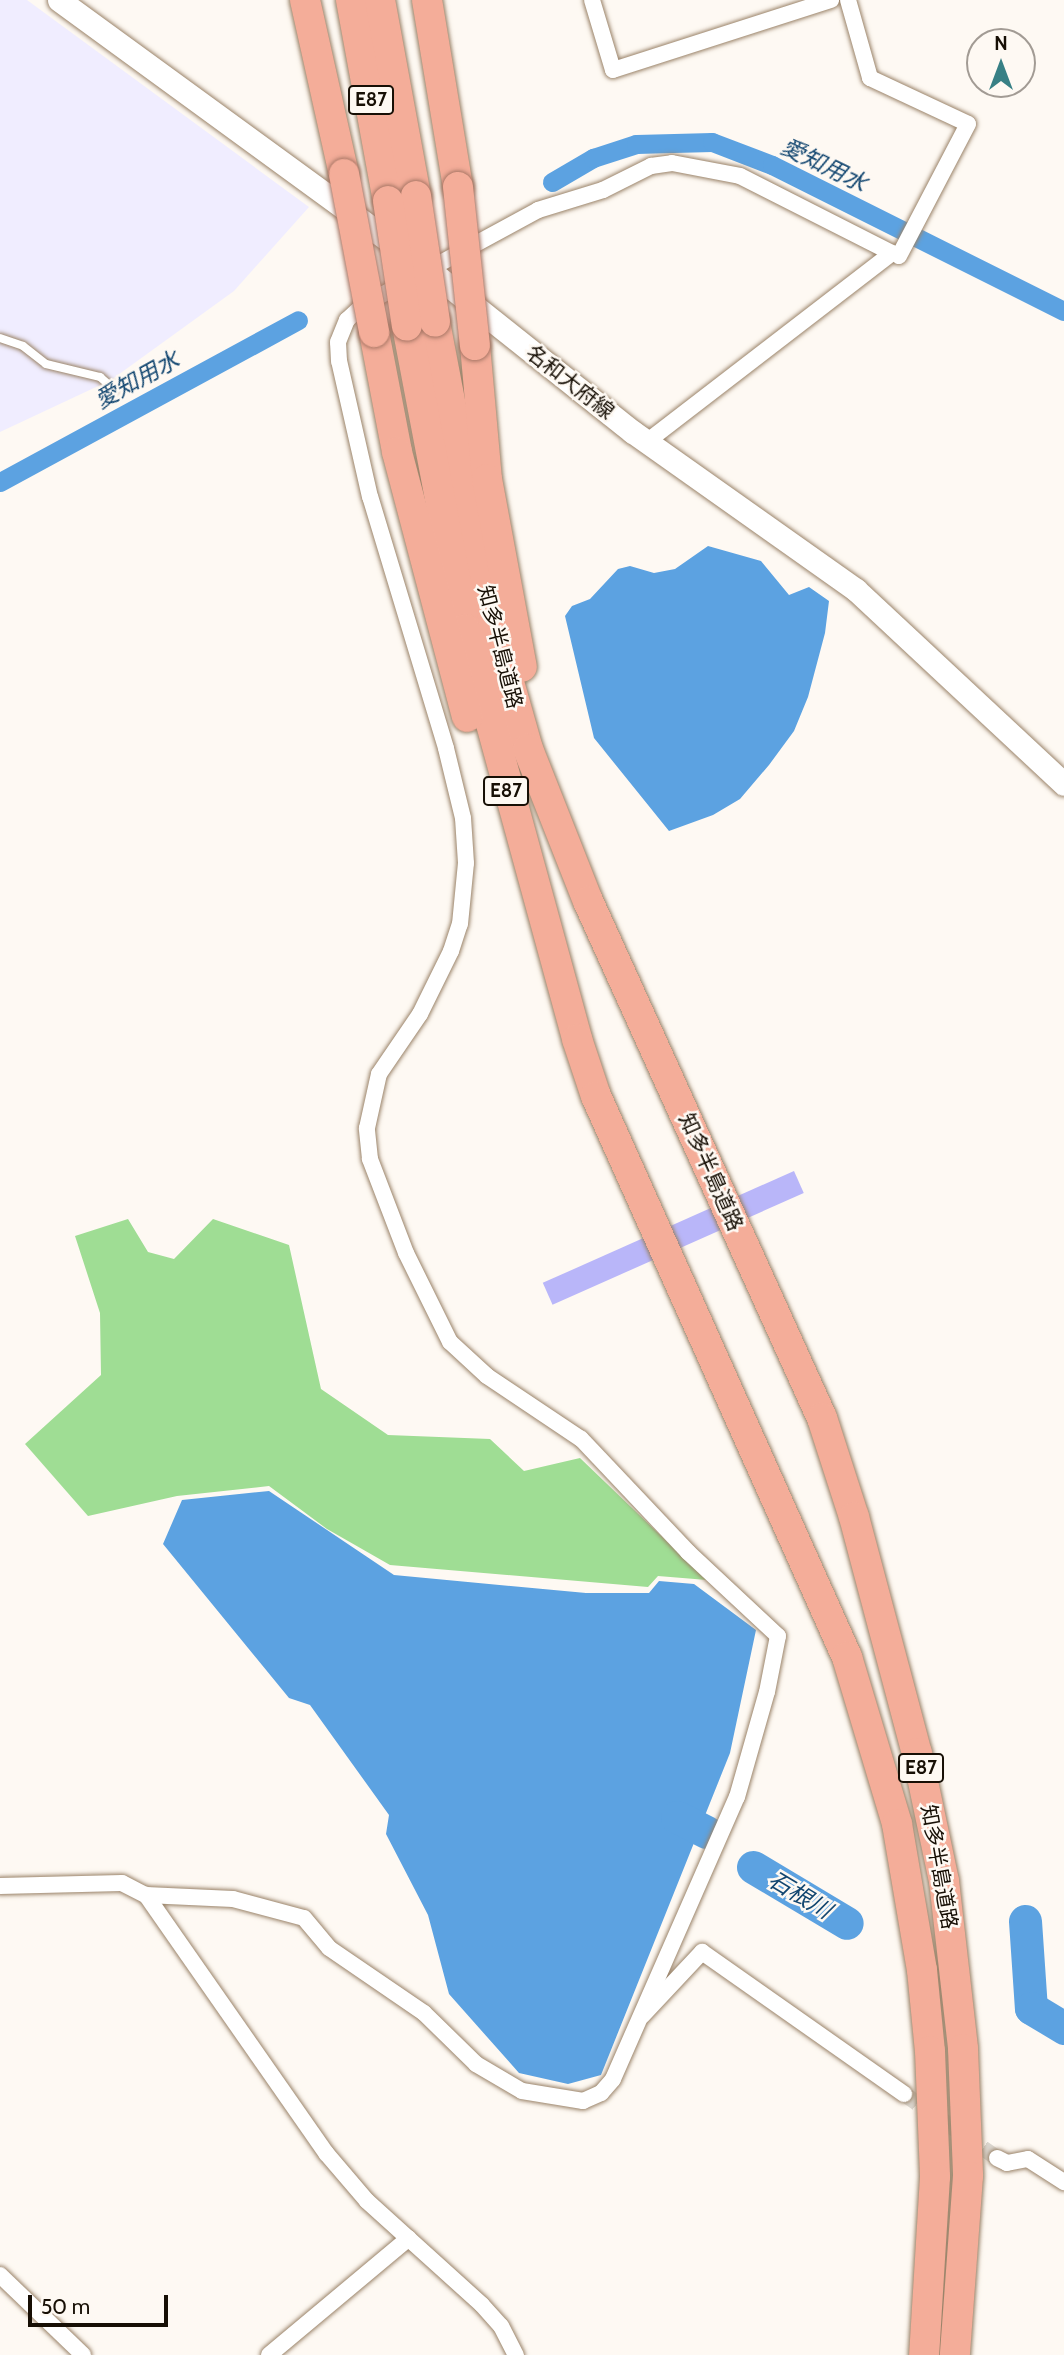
<!DOCTYPE html>
<html>
<head>
<meta charset="utf-8">
<style>
	body { margin:0 }
	#map { position:relative; width:1064px; height:2355px; overflow:hidden; background:#fef9f3; font-family:Cabin,"Noto Sans JP",sans-serif }
	div>[style] { position:absolute }
	.industrial>* { inset:0; background:#f0edff }
	.forest>* { inset:0; background:#9fdd94 }
	.water>* { inset:0; background:#5ca2e1 }
	.canal>* { height:19px; margin:-9.5px; padding:0 9.5px; transform-origin:9.5px; border-radius:9.5px; background:#5ca2e1 }
	.river>* { height:33px; margin:-16.5px; padding:0 16.5px; transform-origin:16.5px; border-radius:16.5px; background:#5ca2e1 }
	.building>* { inset:0; background:#b9b6f9; transform-origin:0 0 }
	.minor-tunnel>* { height:16px; margin-top:-8px; transform-origin:0; background:repeating-linear-gradient(90deg,#dbd6cf 0 16px,transparent 0 24px) }
	.roads { filter:drop-shadow(0 0 2px #9a8369) drop-shadow(0 0 2px #9a8369) }
	.service>* { height:8px; margin:-4px; padding:0 4px; transform-origin:4px; border-radius:4px; background:#fff }
	.minor>* { height:16px; margin:-8px; padding:0 8px; transform-origin:8px; border-radius:8px; background:#fff }
	.secondary>* { height:23px; margin:-11.5px; padding:0 11.5px; transform-origin:11.5px; border-radius:11.5px; background:#fff }
	.motorway>* { height:30px; margin:-15px; padding:0 15px; transform-origin:15px; border-radius:15px; background:#f4ad99 }
	.bridges { filter:drop-shadow(0 0 2px #a77665) drop-shadow(0 0 2px #a77665) }
	.motorway-bridge>* { height:30px; margin:-15px; padding:0 15px; transform-origin:15px; border-radius:15px; background:#f4ad99 }
	span { translate:-50% -50%; white-space:nowrap; text-align:center; line-height:1.15; -webkit-text-stroke:5px #fef9f3; paint-order:stroke }
	.shield-label span { padding:2px 5px; background:#fef9f3; border:2px solid; border-radius:5px; -webkit-text-stroke-width:0 }
	.shield-label { font-size:19px; color:#170f05; font-weight:700 }
	.street-label { font-size:21px; color:#170f05 }
	.water-label { font-size:23px; color:#124670; font-style:italic }
	.north { position:absolute; left:966px; top:28px; width:70px; height:70px; box-sizing:border-box; background:#fef9f3; border:2px solid #a29b94; border-radius:50%; rotate:0deg; font-size:19px; font-weight:700; line-height:28px; text-align:center; color:#170f05 }
	.north::after { content:''; display:block; margin:auto; width:24px; height:32px; background:#388085; clip-path:polygon(50% 0,100% 100%,50% 72%,0 100%) }
	.scale { position:absolute; left:28px; top:2295px; width:140px; height:32px; box-sizing:border-box; border:4px solid #170f05; border-top:0; padding-left:9px; font-size:21px; line-height:24px; white-space:nowrap; color:#170f05; -webkit-text-stroke:5px #fef9f3; paint-order:stroke }
</style>
</head>
<body>
<div id="map">
	<div class="industrial">
		<div style="clip-path:polygon(0 0,27px 0,309px 207px,234px 291px,111px 380px,0 432px)"></div>
	</div>
	<div class="forest">
		<div style="clip-path:polygon(128px 1219px,148px 1252px,174px 1259px,213px 1219px,289px 1245px,321px 1389px,388px 1435px,490px 1439px,524px 1471px,580px 1458px,707px 1580px,658px 1576px,648px 1587px,390px 1565px,327px 1529px,269px 1486px,177px 1496px,88px 1516px,25px 1444px,101px 1375px,100px 1313px,75px 1236px)"></div>
	</div>
	<div class="water">
		<div style="clip-path:polygon(708px 546px,761px 561px,789px 595px,809px 587px,829px 601px,825px 633px,808px 697px,794px 731px,769px 765px,740px 799px,713px 815px,669px 831px,594px 738px,565px 616px,572px 606px,590px 599px,618px 569px,630px 566px,654px 573px,675px 569px)"></div>
		<div style="clip-path:polygon(269px 1491px,394px 1575px,586px 1593px,649px 1593px,659px 1581px,694px 1584px,756px 1630px,730px 1753px,601px 2075px,568px 2084px,519px 2073px,449px 1994px,428px 1915px,386px 1834px,389px 1815px,310px 1705px,289px 1698px,163px 1544px,182px 1500px)"></div>
	</div>
	<div class="canal">
		<div style="left:552px;top:182px;width:48px;rotate:-30.3deg"></div>
		<div style="left:593px;top:158px;width:45px;rotate:-18deg"></div>
		<div style="left:636px;top:144px;width:76px;rotate:-1.5deg"></div>
		<div style="left:712px;top:142px;width:64px;rotate:21deg"></div>
		<div style="left:772px;top:165px;width:326px;rotate:26.6deg"></div>
		<div style="left:0;top:482px;width:339px;rotate:-28.5deg"></div>
	</div>
	<div class="river">
		<div style="left:677px;top:1817px;width:33px;rotate:27deg"></div>
		<div style="left:753px;top:1867px;width:109px;rotate:30.8deg"></div>
		<div style="left:1025px;top:1921px;width:87px;rotate:86.1deg"></div>
		<div style="left:1031px;top:2008px;width:39px;rotate:31deg"></div>
	</div>
	<div class="building">
		<div style="left:794px;top:1171px;width:24px;height:275px;rotate:66deg"></div>
	</div>
	<div class="minor-tunnel">
		<div style="left:904px;top:2094px;width:113px;rotate:34.5deg"></div>
	</div>
	<div class="roads">
		<div class="service">
			<div style="left:0;top:338px;width:24px;rotate:19deg"></div>
			<div style="left:23px;top:346px;width:29px;rotate:38deg"></div>
			<div style="left:46px;top:364px;width:56px;rotate:13.5deg"></div>
			<div style="left:100px;top:377px;width:18px;rotate:41deg"></div>
		</div>
		<div class="minor">
			<div style="left:592px;top:0;width:73px;rotate:73.3deg"></div>
			<div style="left:613px;top:70px;width:229px;rotate:-17.8deg"></div>
			<div style="left:848px;top:0;width:81px;rotate:74.2deg"></div>
			<div style="left:870px;top:78px;width:108px;rotate:25.1deg"></div>
			<div style="left:968px;top:124px;width:149px;rotate:117.6deg"></div>
			<div style="left:424px;top:272px;width:130px;rotate:-28.5deg"></div>
			<div style="left:538px;top:210px;width:68px;rotate:-17.1deg"></div>
			<div style="left:603px;top:190px;width:54px;rotate:-26.6deg"></div>
			<div style="left:651px;top:166px;width:21px;rotate:-8deg"></div>
			<div style="left:672px;top:163px;width:69px;rotate:10.8deg"></div>
			<div style="left:740px;top:176px;width:170px;rotate:26.9deg"></div>
			<div style="left:892px;top:253px;width:309px;rotate:142.4deg"></div>
			<div style="left:0;top:1886px;width:122px;rotate:-1.4deg"></div>
			<div style="left:122px;top:1883px;width:27px;rotate:27deg"></div>
			<div style="left:146px;top:1895px;width:87px;rotate:2.6deg"></div>
			<div style="left:233px;top:1899px;width:73px;rotate:15deg"></div>
			<div style="left:304px;top:1918px;width:39px;rotate:50deg"></div>
			<div style="left:329px;top:1948px;width:115px;rotate:34.4deg"></div>
			<div style="left:424px;top:2013px;width:73px;rotate:44.4deg"></div>
			<div style="left:476px;top:2064px;width:53px;rotate:30.4deg"></div>
			<div style="left:522px;top:2091px;width:62px;rotate:9.3deg"></div>
			<div style="left:583px;top:2101px;width:20px;rotate:-24deg"></div>
			<div style="left:601px;top:2093px;width:18px;rotate:-49deg"></div>
			<div style="left:613px;top:2079px;width:308px;rotate:-66.3deg"></div>
			<div style="left:737px;top:1797px;width:109px;rotate:-74.1deg"></div>
			<div style="left:767px;top:1692px;width:57px;rotate:-78.9deg"></div>
			<div style="left:778px;top:1636px;width:123px;rotate:-137deg"></div>
			<div style="left:688px;top:1552px;width:156px;rotate:-133.4deg"></div>
			<div style="left:581px;top:1439px;width:113px;rotate:-146.2deg"></div>
			<div style="left:487px;top:1376px;width:50px;rotate:-137.4deg"></div>
			<div style="left:450px;top:1342px;width:99px;rotate:-116.3deg"></div>
			<div style="left:406px;top:1253px;width:101px;rotate:-111deg"></div>
			<div style="left:370px;top:1159px;width:31px;rotate:-96deg"></div>
			<div style="left:367px;top:1128px;width:55px;rotate:-77.5deg"></div>
			<div style="left:379px;top:1074px;width:73px;rotate:-55.7deg"></div>
			<div style="left:420px;top:1014px;width:70px;rotate:-63.8deg"></div>
			<div style="left:451px;top:951px;width:28px;rotate:-72deg"></div>
			<div style="left:460px;top:924px;width:61px;rotate:-84.4deg"></div>
			<div style="left:466px;top:863px;width:45px;rotate:-93.8deg"></div>
			<div style="left:463px;top:818px;width:72px;rotate:-103.7deg"></div>
			<div style="left:446px;top:748px;width:262px;rotate:-106.8deg"></div>
			<div style="left:370px;top:497px;width:139px;rotate:-102.8deg"></div>
			<div style="left:339px;top:361px;width:19px;rotate:-93deg"></div>
			<div style="left:338px;top:342px;width:24px;rotate:-68deg"></div>
			<div style="left:347px;top:320px;width:22px;rotate:-43deg"></div>
			<div style="left:363px;top:305px;width:47px;rotate:-28.2deg"></div>
			<div style="left:146px;top:1895px;width:315px;rotate:55.1deg"></div>
			<div style="left:326px;top:2153px;width:63px;rotate:49.5deg"></div>
			<div style="left:367px;top:2201px;width:155px;rotate:42.1deg"></div>
			<div style="left:482px;top:2305px;width:28px;rotate:48deg"></div>
			<div style="left:501px;top:2326px;width:33px;rotate:63deg"></div>
			<div style="left:642px;top:2016px;width:88px;rotate:-46.8deg"></div>
			<div style="left:702px;top:1952px;width:247px;rotate:35.1deg"></div>
			<div style="left:997px;top:2158px;width:11px;rotate:27deg"></div>
			<div style="left:1007px;top:2163px;width:21px;rotate:-11deg"></div>
			<div style="left:1028px;top:2159px;width:43px;rotate:32.6deg"></div>
			<div style="left:0;top:2275px;width:115px;rotate:43.9deg"></div>
			<div style="left:269px;top:2355px;width:182px;rotate:-39.9deg"></div>
		</div>
		<div class="secondary">
			<div style="left:59px;top:0;width:458px;rotate:36.1deg"></div>
			<div style="left:429px;top:270px;width:260px;rotate:38.5deg"></div>
			<div style="left:633px;top:432px;width:273px;rotate:35.3deg"></div>
			<div style="left:856px;top:590px;width:284px;rotate:43deg"></div>
		</div>
		<div class="motorway">
			<div style="left:305px;top:0;width:178px;rotate:77.4deg"></div>
			<div style="left:351px;top:0;width:204px;rotate:79.6deg"></div>
			<div style="left:380px;top:0;width:199px;rotate:79.6deg"></div>
			<div style="left:427px;top:0;width:190px;rotate:80.6deg"></div>
			<div style="left:435px;top:322px;width:305px;rotate:79.2deg"></div>
			<div style="left:492px;top:622px;width:132px;rotate:74.2deg"></div>
			<div style="left:528px;top:749px;width:163px;rotate:68.5deg"></div>
			<div style="left:588px;top:901px;width:567px;rotate:65.65deg"></div>
			<div style="left:822px;top:1418px;width:104px;rotate:72.1deg"></div>
			<div style="left:854px;top:1517px;width:244px;rotate:75.1deg"></div>
			<div style="left:917px;top:1753px;width:131px;rotate:78.1deg"></div>
			<div style="left:944px;top:1881px;width:169px;rotate:83.5deg"></div>
			<div style="left:963px;top:2049px;width:127px;rotate:87.7deg"></div>
			<div style="left:968px;top:2176px;width:179px;rotate:94.2deg"></div>
			<div style="left:407px;top:326px;width:309px;rotate:79.2deg"></div>
			<div style="left:465px;top:629px;width:425px;rotate:74.7deg"></div>
			<div style="left:577px;top:1039px;width:60px;rotate:71.6deg"></div>
			<div style="left:596px;top:1096px;width:615px;rotate:65.9deg"></div>
			<div style="left:847px;top:1657px;width:174px;rotate:73.3deg"></div>
			<div style="left:897px;top:1824px;width:148px;rotate:80.3deg"></div>
			<div style="left:922px;top:1970px;width:81px;rotate:84.4deg"></div>
			<div style="left:930px;top:2051px;width:126px;rotate:87.7deg"></div>
			<div style="left:935px;top:2177px;width:178px;rotate:93.5deg"></div>
			<div style="left:374px;top:332px;width:122px;rotate:79.1deg"></div>
			<div style="left:397px;top:452px;width:274px;rotate:75.2deg"></div>
			<div style="left:475px;top:345px;width:135px;rotate:84.9deg"></div>
			<div style="left:487px;top:479px;width:191px;rotate:79.5deg"></div>
		</div>
	</div>
	<div class="bridges">
		<div class="motorway-bridge">
			<div style="left:344px;top:174px;width:161px;rotate:79.2deg"></div>
			<div style="left:458px;top:187px;width:159px;rotate:83.9deg"></div>
			<div style="left:416px;top:196px;width:127px;rotate:81.4deg"></div>
			<div style="left:388px;top:201px;width:126px;rotate:81.4deg"></div>
		</div>
	</div>
	<div class="shield-label">
		<span style="left:371px;top:100px">E87</span>
		<span style="left:506px;top:791px">E87</span>
		<span style="left:921px;top:1768px">E87</span>
	</div>
	<div class="street-label">
		<span style="left:570px;top:382px;rotate:38deg">名和大府線</span>
		<span style="left:500px;top:647px;rotate:76deg">知多半島道路</span>
		<span style="left:711px;top:1172px;rotate:66deg">知多半島道路</span>
		<span style="left:939px;top:1867px;rotate:80deg">知多半島道路</span>
	</div>
	<div class="water-label">
		<span style="left:824px;top:165px;rotate:26deg">愛知用水</span>
		<span style="left:137px;top:380px;rotate:-29deg">愛知用水</span>
		<span style="left:800px;top:1895px;rotate:31deg">石根川</span>
	</div>
	<div class="north">N</div>
	<div class="scale">50 m</div>
</div>
</body>
</html>
